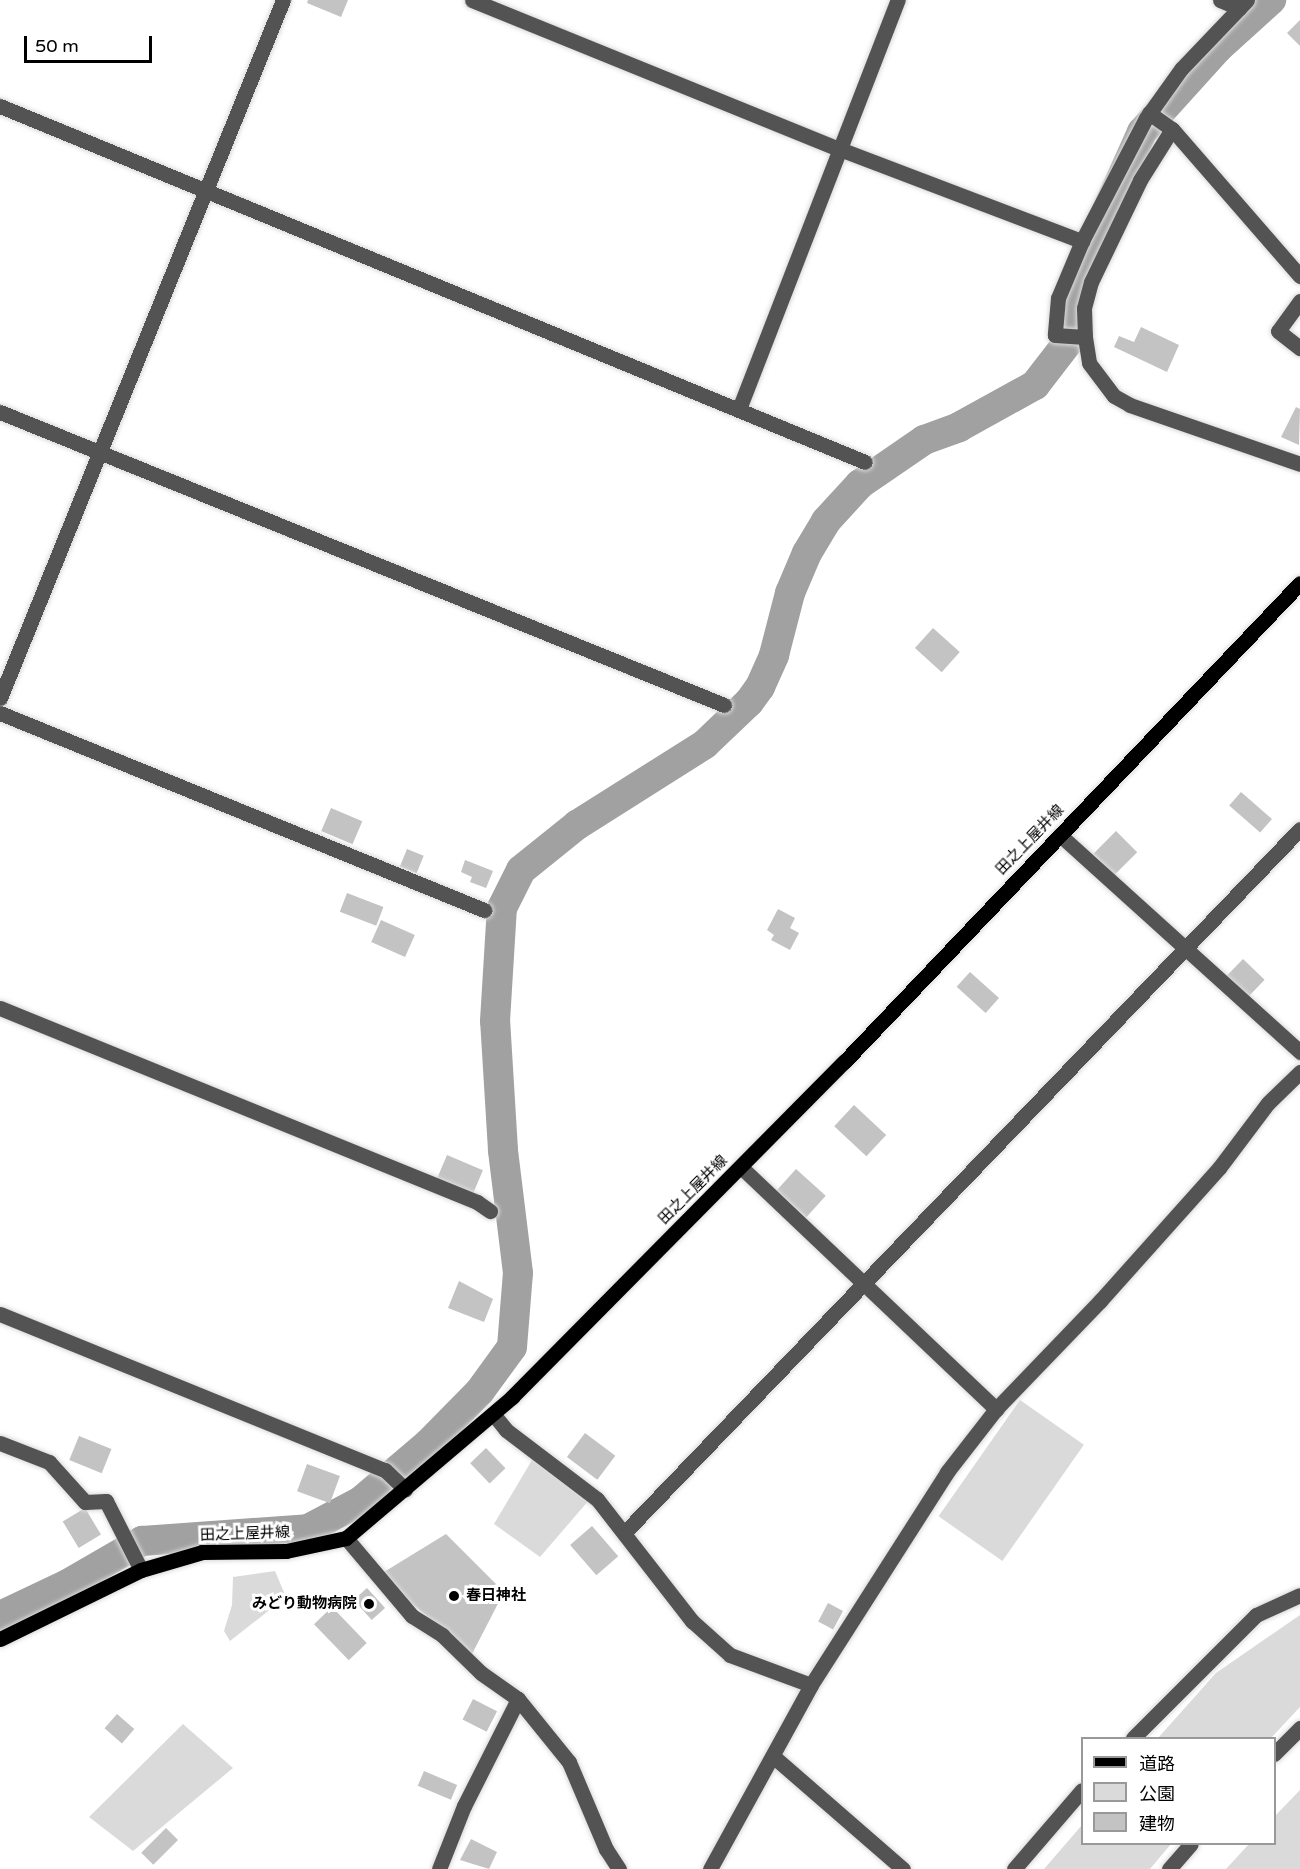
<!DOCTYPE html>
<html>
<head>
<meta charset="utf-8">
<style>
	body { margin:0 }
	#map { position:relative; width:1300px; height:1869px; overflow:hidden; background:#fff; font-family:"Varela Round","Noto Sans JP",sans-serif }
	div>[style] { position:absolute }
	.green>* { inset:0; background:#dadada; transform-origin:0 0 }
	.river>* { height:30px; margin:-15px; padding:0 15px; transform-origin:15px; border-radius:15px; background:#a1a1a1 }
	.building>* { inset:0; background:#c3c3c3; transform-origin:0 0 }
	.roads { filter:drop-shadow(0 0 2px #dbdbdb) drop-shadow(0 0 2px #dbdbdb) }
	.minor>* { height:15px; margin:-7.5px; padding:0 7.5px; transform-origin:7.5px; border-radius:7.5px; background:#535353 }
	.major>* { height:15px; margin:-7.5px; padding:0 7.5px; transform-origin:7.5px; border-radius:7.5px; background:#000 }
	.dots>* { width:16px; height:16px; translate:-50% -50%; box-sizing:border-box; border:3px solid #fff; border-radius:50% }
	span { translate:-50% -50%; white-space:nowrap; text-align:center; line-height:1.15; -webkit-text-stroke:6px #fff; paint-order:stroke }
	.street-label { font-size:15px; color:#000 }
	.poi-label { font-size:15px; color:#000; font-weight:700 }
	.left { translate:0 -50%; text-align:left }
	.right { translate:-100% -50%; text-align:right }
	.legend { position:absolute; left:1081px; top:1737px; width:195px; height:108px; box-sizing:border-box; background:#fff; border:2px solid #999; margin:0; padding:8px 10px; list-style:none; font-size:18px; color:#000 }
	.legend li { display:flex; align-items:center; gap:12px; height:30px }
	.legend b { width:30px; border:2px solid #999 }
	.scale { position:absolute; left:24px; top:36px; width:128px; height:27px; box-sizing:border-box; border:3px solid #000; border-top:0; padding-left:8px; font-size:18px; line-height:21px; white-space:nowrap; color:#000; -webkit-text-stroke:4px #fff; paint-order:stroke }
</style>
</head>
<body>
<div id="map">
	<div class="green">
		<div style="left:1020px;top:1400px;width:78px;height:142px;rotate:35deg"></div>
		<div style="clip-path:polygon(535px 1455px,590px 1499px,540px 1557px,494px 1524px)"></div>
		<div style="clip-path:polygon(275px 1571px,286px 1597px,230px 1641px,224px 1631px,232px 1605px,233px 1577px)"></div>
		<div style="clip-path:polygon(1300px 1615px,1300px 1707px,1271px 1738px,1158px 1738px,1216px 1673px)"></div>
		<div style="clip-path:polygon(183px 1724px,233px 1768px,133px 1851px,89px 1817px)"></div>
		<div style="clip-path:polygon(1300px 1790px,1300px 1869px,1226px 1869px,1249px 1844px,1274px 1844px,1275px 1816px)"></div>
		<div style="clip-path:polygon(1082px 1825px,1082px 1844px,1171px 1844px,1150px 1869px,1044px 1869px)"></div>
	</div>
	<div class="river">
		<div style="left:0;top:1616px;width:73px;rotate:-25.2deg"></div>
		<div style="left:66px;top:1585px;width:88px;rotate:-30.1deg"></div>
		<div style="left:142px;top:1541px;width:166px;rotate:-4.1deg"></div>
		<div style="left:308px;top:1529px;width:60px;rotate:-27.8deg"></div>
		<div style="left:361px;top:1501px;width:88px;rotate:-40.4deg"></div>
		<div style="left:428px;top:1444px;width:74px;rotate:-45.5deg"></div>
		<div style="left:480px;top:1391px;width:54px;rotate:-54deg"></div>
		<div style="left:512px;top:1347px;width:74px;rotate:-85.4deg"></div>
		<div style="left:518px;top:1273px;width:124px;rotate:-97deg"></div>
		<div style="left:503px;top:1150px;width:129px;rotate:-93.5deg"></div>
		<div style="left:495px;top:1021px;width:113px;rotate:-86.5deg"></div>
		<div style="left:502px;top:908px;width:42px;rotate:-63.4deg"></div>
		<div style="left:521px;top:870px;width:72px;rotate:-38.8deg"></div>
		<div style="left:577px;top:825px;width:151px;rotate:-32.3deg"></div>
		<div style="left:705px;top:744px;width:61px;rotate:-43.7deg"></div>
		<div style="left:749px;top:702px;width:19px;rotate:-54deg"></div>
		<div style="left:760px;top:687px;width:35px;rotate:-66deg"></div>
		<div style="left:774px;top:655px;width:64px;rotate:-75.5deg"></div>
		<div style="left:790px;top:593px;width:43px;rotate:-67deg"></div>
		<div style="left:807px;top:553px;width:37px;rotate:-59deg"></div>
		<div style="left:826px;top:521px;width:50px;rotate:-47.4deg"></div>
		<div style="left:860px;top:484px;width:78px;rotate:-34.5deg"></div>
		<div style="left:924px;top:440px;width:37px;rotate:-20deg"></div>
		<div style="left:959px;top:427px;width:87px;rotate:-28.9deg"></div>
		<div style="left:1035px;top:385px;width:56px;rotate:-52.3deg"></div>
		<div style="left:1069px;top:341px;width:78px;rotate:-79.7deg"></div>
		<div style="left:1083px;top:264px;width:145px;rotate:-65.9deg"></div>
		<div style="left:1142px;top:132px;width:113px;rotate:-47.9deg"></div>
		<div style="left:1218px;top:48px;width:72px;rotate:-42.2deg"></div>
	</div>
	<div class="building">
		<div style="clip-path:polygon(308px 0,348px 0,341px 17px,307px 3px)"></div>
		<div style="clip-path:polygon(1300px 20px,1300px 46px,1287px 33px)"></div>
		<div style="clip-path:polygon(1141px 327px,1179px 345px,1167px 372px,1114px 347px,1119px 336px,1134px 342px)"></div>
		<div style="clip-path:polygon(1296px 407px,1300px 409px,1299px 445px,1281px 437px)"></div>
		<div style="left:933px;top:628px;width:36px;height:27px;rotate:42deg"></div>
		<div style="left:1241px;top:792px;width:41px;height:18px;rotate:41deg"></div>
		<div style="left:331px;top:808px;width:34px;height:25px;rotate:23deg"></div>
		<div style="left:1116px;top:831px;width:30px;height:32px;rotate:45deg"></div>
		<div style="left:407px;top:849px;width:18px;height:19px;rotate:22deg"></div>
		<div style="clip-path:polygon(465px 860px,493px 871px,486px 888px,470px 882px,472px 877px,461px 872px)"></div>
		<div style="left:347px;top:893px;width:39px;height:20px;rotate:21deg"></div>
		<div style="clip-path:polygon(778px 909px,795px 918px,790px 928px,799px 933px,790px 950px,771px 940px,774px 935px,767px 930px)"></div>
		<div style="left:381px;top:920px;width:37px;height:24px;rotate:24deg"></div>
		<div style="left:1243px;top:959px;width:30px;height:23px;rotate:44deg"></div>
		<div style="left:970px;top:972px;width:39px;height:20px;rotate:42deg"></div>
		<div style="left:854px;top:1105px;width:44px;height:29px;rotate:43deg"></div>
		<div style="left:447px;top:1155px;width:39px;height:26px;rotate:23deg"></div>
		<div style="left:796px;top:1169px;width:40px;height:29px;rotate:42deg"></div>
		<div style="clip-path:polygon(459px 1281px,493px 1299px,484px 1322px,448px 1308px)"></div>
		<div style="left:585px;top:1433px;width:38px;height:30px;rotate:37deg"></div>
		<div style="left:79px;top:1436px;width:35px;height:26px;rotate:22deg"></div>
		<div style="left:486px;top:1448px;width:28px;height:22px;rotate:46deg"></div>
		<div style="left:307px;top:1464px;width:35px;height:29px;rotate:20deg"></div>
		<div style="left:85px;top:1508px;width:31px;height:26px;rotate:59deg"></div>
		<div style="left:592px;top:1526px;width:40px;height:29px;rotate:49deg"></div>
		<div style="clip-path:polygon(446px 1534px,504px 1592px,472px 1654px,409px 1601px,384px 1572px)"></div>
		<div style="left:367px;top:1588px;width:27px;height:18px;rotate:48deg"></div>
		<div style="left:828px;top:1603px;width:17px;height:21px;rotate:28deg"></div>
		<div style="left:332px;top:1607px;width:50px;height:25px;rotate:46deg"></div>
		<div style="left:473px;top:1699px;width:27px;height:23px;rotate:27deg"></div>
		<div style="left:117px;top:1714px;width:23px;height:19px;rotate:41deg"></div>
		<div style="left:424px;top:1771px;width:36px;height:16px;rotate:23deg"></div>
		<div style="left:166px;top:1828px;width:17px;height:35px;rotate:45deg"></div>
		<div style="clip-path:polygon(471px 1839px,497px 1852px,489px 1869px,460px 1860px)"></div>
	</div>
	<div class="roads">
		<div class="minor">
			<div style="left:472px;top:0;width:399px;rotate:22.1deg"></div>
			<div style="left:842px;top:150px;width:257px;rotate:20.8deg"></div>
			<div style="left:1220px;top:0;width:21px;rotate:23deg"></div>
			<div style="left:1247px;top:0;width:95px;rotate:133.7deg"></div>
			<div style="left:1181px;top:69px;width:60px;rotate:125.5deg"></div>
			<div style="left:1146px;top:118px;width:139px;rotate:117.5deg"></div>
			<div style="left:1082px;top:241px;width:62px;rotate:112.8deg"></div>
			<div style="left:1058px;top:298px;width:37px;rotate:95deg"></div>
			<div style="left:1055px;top:335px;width:30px;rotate:4deg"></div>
			<div style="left:1085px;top:337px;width:26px;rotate:81deg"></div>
			<div style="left:1089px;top:363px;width:41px;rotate:52.9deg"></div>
			<div style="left:1114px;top:396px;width:18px;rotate:29deg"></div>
			<div style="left:1130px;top:405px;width:180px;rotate:19.1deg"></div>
			<div style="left:0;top:106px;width:935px;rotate:22.37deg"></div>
			<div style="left:1149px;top:113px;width:28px;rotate:35deg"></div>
			<div style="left:1172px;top:129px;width:195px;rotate:49deg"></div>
			<div style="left:1300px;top:301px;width:37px;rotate:126deg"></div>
			<div style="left:1278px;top:331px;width:28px;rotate:38deg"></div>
			<div style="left:1085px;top:337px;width:29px;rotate:-92deg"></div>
			<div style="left:1084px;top:308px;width:27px;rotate:-75deg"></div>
			<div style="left:1091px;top:282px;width:113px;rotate:-64.3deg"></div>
			<div style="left:1140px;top:180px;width:60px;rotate:-57.9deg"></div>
			<div style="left:739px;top:409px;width:439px;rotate:-68.8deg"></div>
			<div style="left:0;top:412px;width:781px;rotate:22.03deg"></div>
			<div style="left:0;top:698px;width:753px;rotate:-67.93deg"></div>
			<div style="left:0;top:713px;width:523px;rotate:22.15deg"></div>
			<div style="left:1060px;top:835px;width:324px;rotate:42.1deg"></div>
			<div style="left:0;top:1008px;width:515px;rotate:22.13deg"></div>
			<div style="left:477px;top:1202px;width:16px;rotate:35deg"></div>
			<div style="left:741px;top:1167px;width:352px;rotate:43.5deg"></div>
			<div style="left:0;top:1314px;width:415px;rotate:22.1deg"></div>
			<div style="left:385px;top:1470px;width:28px;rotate:44deg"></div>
			<div style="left:494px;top:1415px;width:19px;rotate:51deg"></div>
			<div style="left:506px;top:1430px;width:114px;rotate:37.2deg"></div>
			<div style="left:597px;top:1499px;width:155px;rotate:52.1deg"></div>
			<div style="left:692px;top:1621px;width:51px;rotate:41.8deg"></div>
			<div style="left:730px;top:1655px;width:86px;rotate:20.3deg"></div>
			<div style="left:0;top:1443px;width:53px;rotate:21.2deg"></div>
			<div style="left:49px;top:1462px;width:54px;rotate:48deg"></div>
			<div style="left:85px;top:1502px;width:21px;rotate:-3deg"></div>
			<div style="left:106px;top:1501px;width:77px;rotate:63.1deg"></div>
			<div style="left:626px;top:1531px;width:973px;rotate:-46.17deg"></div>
			<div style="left:346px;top:1538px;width:102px;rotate:49.8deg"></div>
			<div style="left:412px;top:1616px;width:36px;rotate:32deg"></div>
			<div style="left:442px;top:1635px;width:54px;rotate:44.3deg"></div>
			<div style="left:481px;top:1673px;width:45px;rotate:35.1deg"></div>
			<div style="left:518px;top:1699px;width:81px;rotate:51deg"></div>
			<div style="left:569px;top:1762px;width:95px;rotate:67deg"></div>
			<div style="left:606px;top:1849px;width:24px;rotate:57deg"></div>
			<div style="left:1133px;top:1738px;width:174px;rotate:-45deg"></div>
			<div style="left:1256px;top:1615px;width:48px;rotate:-24.4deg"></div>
			<div style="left:1274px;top:1754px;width:37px;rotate:-45deg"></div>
			<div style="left:774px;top:1757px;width:171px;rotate:41deg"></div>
			<div style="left:439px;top:1869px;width:68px;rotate:-68.4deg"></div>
			<div style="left:464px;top:1806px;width:120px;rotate:-63.2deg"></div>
			<div style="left:710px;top:1869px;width:210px;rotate:-61.2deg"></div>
			<div style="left:811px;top:1685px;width:253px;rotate:-57.4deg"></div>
			<div style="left:947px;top:1472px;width:80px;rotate:-52.1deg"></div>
			<div style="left:996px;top:1409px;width:150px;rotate:-46.1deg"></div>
			<div style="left:1100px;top:1301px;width:178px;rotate:-48.2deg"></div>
			<div style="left:1219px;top:1168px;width:81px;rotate:-53deg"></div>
			<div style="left:1268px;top:1103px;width:45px;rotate:-44.1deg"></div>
			<div style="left:1014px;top:1869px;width:104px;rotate:-49.3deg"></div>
			<div style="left:1169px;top:1869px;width:33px;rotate:-49deg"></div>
		</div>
		<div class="major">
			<div style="left:0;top:1639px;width:157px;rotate:-26.1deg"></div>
			<div style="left:141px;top:1570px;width:64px;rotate:-16.4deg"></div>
			<div style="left:202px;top:1552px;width:84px;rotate:-0.7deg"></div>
			<div style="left:286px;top:1551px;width:61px;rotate:-12.2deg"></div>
			<div style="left:346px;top:1538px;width:218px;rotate:-40.3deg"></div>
			<div style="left:512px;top:1397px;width:472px;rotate:-45.3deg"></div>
			<div style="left:844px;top:1062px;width:661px;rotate:-46.41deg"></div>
		</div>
	</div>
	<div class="dots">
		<div style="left:454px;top:1596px;background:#000"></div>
		<div style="left:369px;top:1604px;background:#000"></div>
	</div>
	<div class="street-label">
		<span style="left:1030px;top:840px;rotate:-46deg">田之上屋井線</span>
		<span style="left:693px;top:1190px;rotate:-45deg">田之上屋井線</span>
		<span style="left:245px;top:1534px;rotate:-2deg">田之上屋井線</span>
	</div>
	<div class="poi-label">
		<span class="left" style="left:466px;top:1596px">春日神社</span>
		<span class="right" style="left:357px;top:1604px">みどり動物病院</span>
	</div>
	<ul class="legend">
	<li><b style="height:8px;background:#000"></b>道路</li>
	<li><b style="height:16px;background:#dadada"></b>公園</li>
	<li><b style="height:16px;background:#c3c3c3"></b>建物</li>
	</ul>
	<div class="scale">50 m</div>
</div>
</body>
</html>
